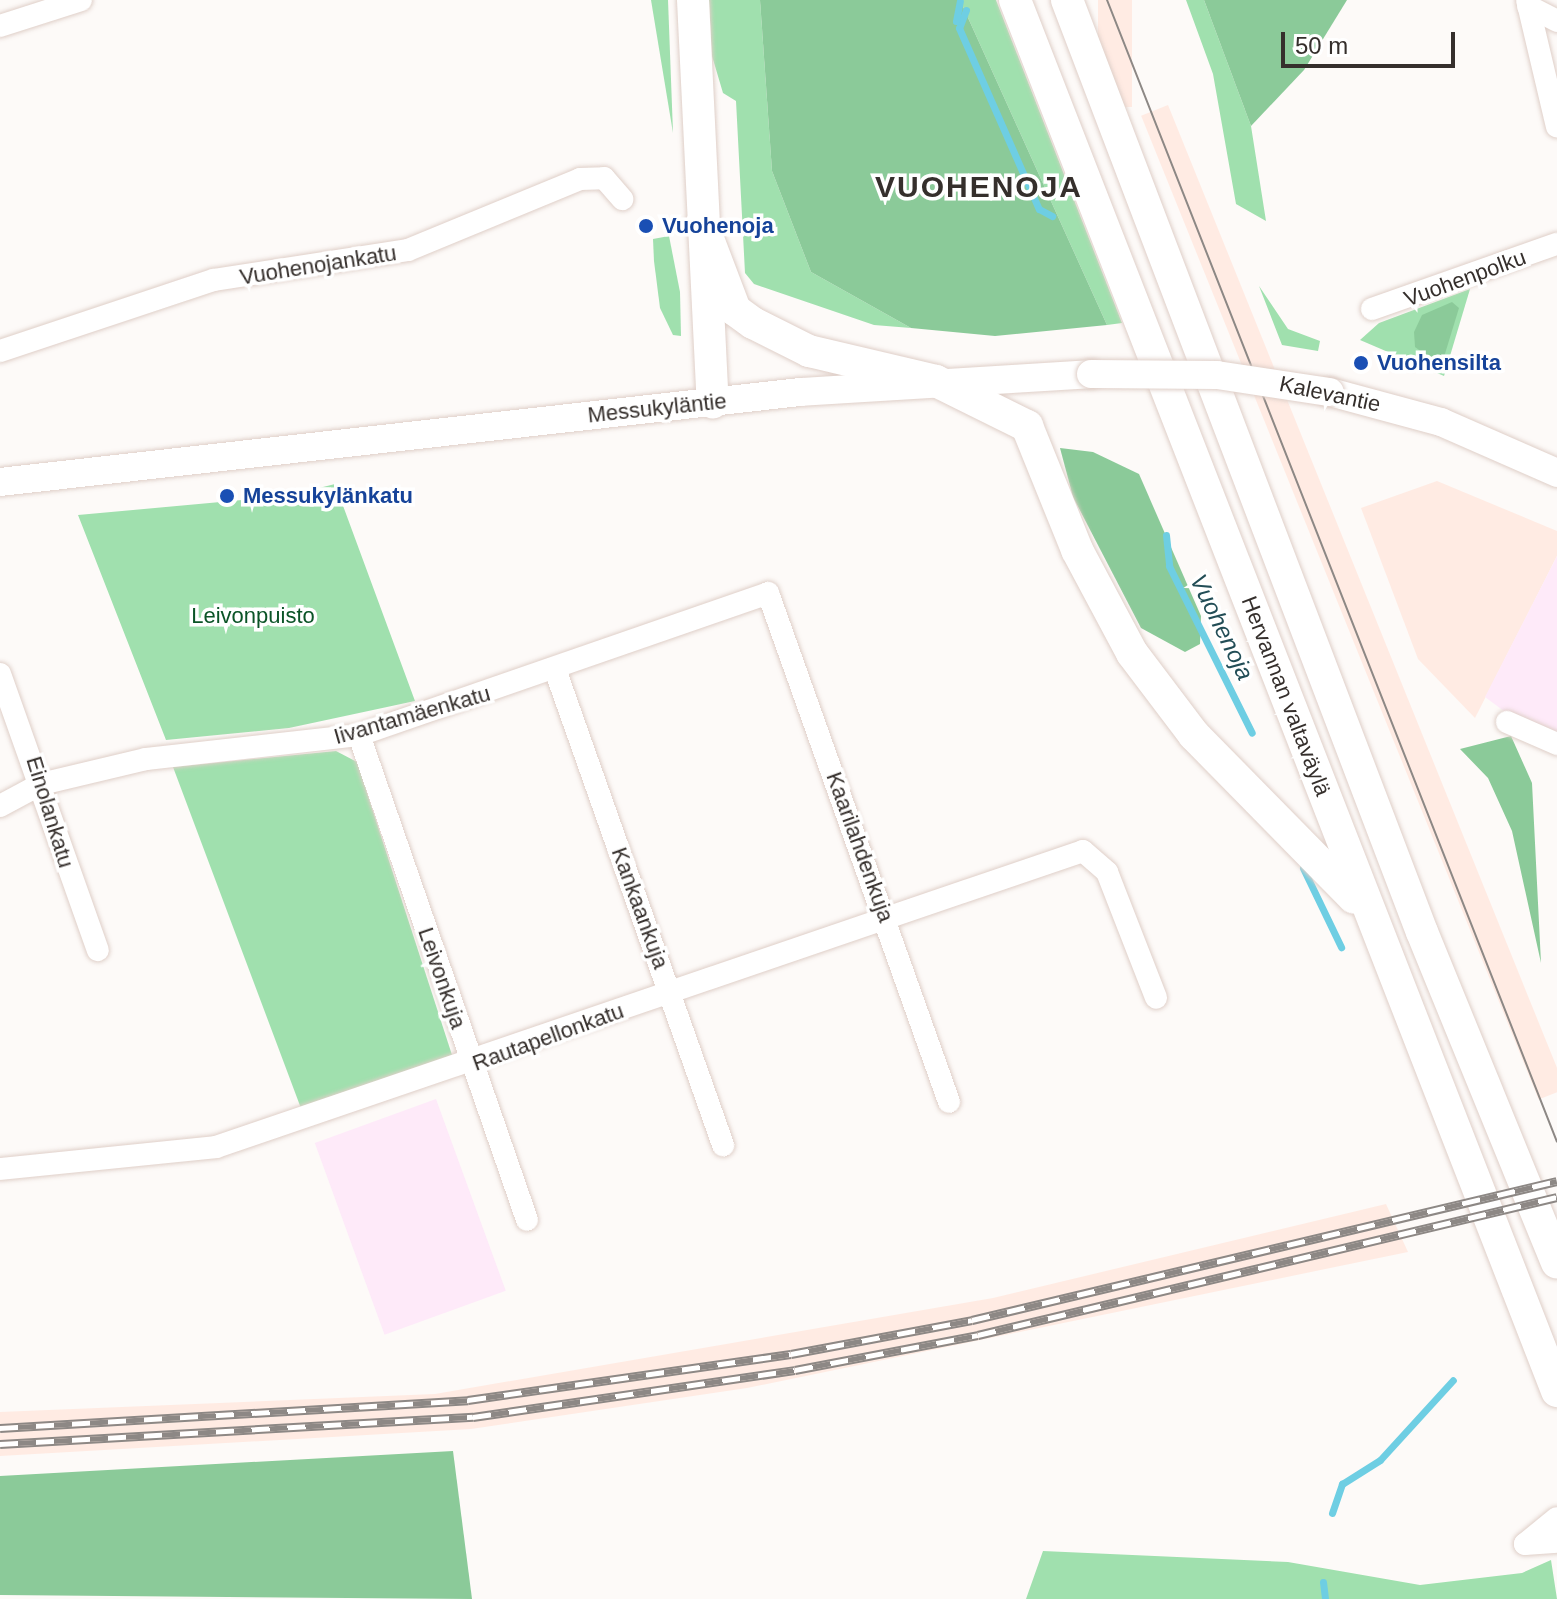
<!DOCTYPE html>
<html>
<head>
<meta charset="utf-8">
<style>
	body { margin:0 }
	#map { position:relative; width:1557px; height:1599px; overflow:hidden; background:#fdfaf8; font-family:Helvetica,sans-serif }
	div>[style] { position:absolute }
	.built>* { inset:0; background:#ffebe3; transform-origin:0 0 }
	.industrial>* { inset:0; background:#feeaf9; transform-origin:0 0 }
	.green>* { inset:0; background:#a0e0ae }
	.forest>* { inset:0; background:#8bca99 }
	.stream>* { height:7px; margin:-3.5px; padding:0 3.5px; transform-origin:3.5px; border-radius:3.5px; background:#6ecee3 }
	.roads { filter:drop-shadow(0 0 2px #dfcfc8) drop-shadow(0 0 2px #dfcfc8) }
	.minor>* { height:22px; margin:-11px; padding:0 11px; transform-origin:11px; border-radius:11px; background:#fff }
	.major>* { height:28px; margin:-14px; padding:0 14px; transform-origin:14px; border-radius:14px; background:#fff }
	.highway>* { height:32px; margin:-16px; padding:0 16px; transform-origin:16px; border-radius:16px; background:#fff }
	.tram>* { height:2px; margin:-1px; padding:0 1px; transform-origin:1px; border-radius:1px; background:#8d8885 }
	.rail>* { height:9px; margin-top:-4.5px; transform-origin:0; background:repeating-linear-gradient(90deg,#fff 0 18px,#8d8885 0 36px); box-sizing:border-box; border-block:2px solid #8d8885 }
	.bridges { filter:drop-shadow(0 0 2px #dfcfc8) drop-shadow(0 0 2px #dfcfc8) }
	.major-bridge>* { height:28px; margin:-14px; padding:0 14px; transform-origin:14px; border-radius:14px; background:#fff }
	.dots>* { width:22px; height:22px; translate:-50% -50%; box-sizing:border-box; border:4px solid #fff; border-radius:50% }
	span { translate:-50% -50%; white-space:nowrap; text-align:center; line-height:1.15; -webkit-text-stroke:7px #fff; paint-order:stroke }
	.transit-label { font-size:22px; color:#164399; font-weight:700 }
	.left { translate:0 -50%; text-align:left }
	.street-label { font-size:22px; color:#352f2c }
	.park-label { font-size:22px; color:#0b5427 }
	.water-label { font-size:24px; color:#224d56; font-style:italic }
	.district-label { font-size:30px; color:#352f2c; font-weight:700; letter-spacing:2px }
	.scale { position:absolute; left:1281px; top:32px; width:174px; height:36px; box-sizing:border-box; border:4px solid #352f2c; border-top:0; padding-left:10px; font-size:24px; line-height:28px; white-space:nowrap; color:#352f2c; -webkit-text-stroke:6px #fff; paint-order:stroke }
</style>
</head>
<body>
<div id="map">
	<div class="built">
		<div style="left:1098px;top:0;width:34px;height:107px"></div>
		<div style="left:1168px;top:105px;width:1061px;height:29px;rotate:68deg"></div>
		<div style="clip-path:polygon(1437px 481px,1557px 531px,1557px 556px,1475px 718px,1418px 659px,1361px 508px)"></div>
		<div style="clip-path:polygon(1386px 1204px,1408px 1252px,747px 1388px,471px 1429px,0 1456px,0 1412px,435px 1394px,993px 1298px)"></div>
	</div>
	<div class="industrial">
		<div style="clip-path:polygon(1557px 556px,1557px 737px,1524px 726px,1485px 697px)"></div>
		<div style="left:436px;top:1099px;width:204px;height:129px;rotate:70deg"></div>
	</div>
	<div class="green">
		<div style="clip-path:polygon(651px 0,668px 0,673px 133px)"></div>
		<div style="clip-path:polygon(709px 0,760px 0,772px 171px,811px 272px,911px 328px,874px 325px,754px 284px,745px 273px,736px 101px,723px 93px,712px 56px)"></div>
		<div style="clip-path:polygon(960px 0,996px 0,1122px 323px,1107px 325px)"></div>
		<div style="clip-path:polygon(1186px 0,1204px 0,1251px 126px,1266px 221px,1236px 204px,1213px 74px)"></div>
		<div style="clip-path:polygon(669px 236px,680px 292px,681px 336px,673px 335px,660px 308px,654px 261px,653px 239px)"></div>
		<div style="clip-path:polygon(1259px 286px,1288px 329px,1320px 341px,1318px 351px,1282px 345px)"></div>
		<div style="clip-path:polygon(1470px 289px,1444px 376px,1360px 340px,1379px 323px)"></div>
		<div style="clip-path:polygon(335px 484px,415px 701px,289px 728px,166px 740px,78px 515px,287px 496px)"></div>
		<div style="clip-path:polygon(336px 751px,357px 762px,452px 1055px,302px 1111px,173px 767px)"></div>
		<div style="clip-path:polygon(1043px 1551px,1288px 1562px,1420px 1585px,1522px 1573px,1551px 1560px,1557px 1599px,1026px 1599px)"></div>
	</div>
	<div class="forest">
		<div style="clip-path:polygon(760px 0,960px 0,1107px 325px,995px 336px,911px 328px,811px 272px,772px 171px)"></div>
		<div style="clip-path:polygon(1204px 0,1347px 0,1304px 70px,1251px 126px)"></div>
		<div style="clip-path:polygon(1452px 302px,1459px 308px,1444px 357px,1430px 358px,1415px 347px,1414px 332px,1422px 315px)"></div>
		<div style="clip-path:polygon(1060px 448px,1093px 452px,1139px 474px,1201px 616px,1200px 644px,1185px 652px,1141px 628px,1073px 497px)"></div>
		<div style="clip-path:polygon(1511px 736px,1532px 783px,1541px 963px,1512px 831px,1488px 778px,1460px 749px)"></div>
		<div style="clip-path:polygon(453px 1451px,472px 1599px,0 1595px,0 1476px)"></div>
	</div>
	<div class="stream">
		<div style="left:966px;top:10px;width:19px;rotate:111deg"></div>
		<div style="left:959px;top:28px;width:198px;rotate:66.2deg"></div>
		<div style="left:1039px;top:209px;width:15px;rotate:28deg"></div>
		<div style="left:956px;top:21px;width:20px;rotate:-79deg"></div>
		<div style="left:1166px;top:535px;width:31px;rotate:84deg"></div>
		<div style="left:1169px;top:566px;width:186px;rotate:63.6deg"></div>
		<div style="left:1303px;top:868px;width:88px;rotate:64.3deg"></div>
		<div style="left:1332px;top:1513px;width:31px;rotate:-71deg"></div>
		<div style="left:1342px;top:1484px;width:45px;rotate:-32.3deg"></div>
		<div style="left:1380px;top:1460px;width:108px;rotate:-47.6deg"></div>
		<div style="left:1323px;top:1582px;width:17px;rotate:83deg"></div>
	</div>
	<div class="roads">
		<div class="minor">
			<div style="left:1527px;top:0;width:130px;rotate:76.7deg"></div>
			<div style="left:1528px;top:6px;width:33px;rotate:27deg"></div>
			<div style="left:0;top:26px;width:85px;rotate:-17.8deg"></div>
			<div style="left:1372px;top:309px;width:196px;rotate:-19.4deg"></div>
			<div style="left:0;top:351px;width:225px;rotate:-18.4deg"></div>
			<div style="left:214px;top:280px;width:196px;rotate:-8.8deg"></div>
			<div style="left:408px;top:250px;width:186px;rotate:-22.4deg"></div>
			<div style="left:580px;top:179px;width:24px;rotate:-2deg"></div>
			<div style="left:604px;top:178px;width:28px;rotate:49deg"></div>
			<div style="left:556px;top:672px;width:502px;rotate:70.55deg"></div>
			<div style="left:0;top:674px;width:293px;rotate:70.5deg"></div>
			<div style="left:1507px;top:722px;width:55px;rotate:23.7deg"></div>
			<div style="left:359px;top:735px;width:513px;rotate:70.89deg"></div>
			<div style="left:0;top:806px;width:47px;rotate:-28.2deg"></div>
			<div style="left:41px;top:784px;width:108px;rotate:-13.4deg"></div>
			<div style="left:146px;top:759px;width:214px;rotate:-6.4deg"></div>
			<div style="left:359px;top:735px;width:433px;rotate:-19.1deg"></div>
			<div style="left:768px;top:593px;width:540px;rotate:70.42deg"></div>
			<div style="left:0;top:1169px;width:217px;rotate:-5.8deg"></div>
			<div style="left:216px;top:1147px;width:916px;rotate:-18.85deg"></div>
			<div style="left:1083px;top:851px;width:32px;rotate:41deg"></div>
			<div style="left:1107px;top:872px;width:135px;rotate:68.7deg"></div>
			<div style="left:1525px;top:1544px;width:41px;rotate:-39.1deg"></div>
			<div style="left:1525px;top:1544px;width:32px;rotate:-4deg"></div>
		</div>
		<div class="major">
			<div style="left:1330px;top:392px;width:115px;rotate:15.1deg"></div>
			<div style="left:1441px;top:422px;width:127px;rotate:23.7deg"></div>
			<div style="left:0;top:482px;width:805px;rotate:-6.42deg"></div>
			<div style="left:800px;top:392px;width:292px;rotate:-3.5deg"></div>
		</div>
		<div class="highway">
			<div style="left:693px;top:0;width:403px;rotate:87.2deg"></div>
			<div style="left:1015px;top:0;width:1493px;rotate:68.71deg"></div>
			<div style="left:1067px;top:0;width:997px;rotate:69.15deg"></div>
			<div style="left:1422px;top:932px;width:357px;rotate:67.8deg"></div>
			<div style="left:702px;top:223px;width:93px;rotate:69.2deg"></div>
			<div style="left:735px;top:310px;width:22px;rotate:36deg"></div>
			<div style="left:753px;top:323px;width:63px;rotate:26.6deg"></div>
			<div style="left:809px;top:351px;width:130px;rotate:13.3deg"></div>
			<div style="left:936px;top:381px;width:102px;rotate:26.3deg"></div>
			<div style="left:1027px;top:426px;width:134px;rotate:68deg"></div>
			<div style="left:1077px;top:550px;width:117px;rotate:61.9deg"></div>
			<div style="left:1132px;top:653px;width:103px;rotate:52.9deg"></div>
			<div style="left:1194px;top:735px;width:228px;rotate:45.5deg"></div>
		</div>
	</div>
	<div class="tram">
		<div style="left:1107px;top:0;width:1227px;rotate:68.49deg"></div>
	</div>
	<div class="rail">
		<div style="left:0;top:1428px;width:469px;rotate:-3.4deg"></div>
		<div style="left:468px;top:1400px;width:326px;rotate:-8.1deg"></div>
		<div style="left:791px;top:1354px;width:184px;rotate:-10.6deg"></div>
		<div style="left:972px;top:1320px;width:601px;rotate:-13.37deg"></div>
		<div style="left:0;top:1444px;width:474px;rotate:-3.3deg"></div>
		<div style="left:473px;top:1417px;width:325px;rotate:-8.3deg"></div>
		<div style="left:795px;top:1370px;width:186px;rotate:-10.8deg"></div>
		<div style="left:978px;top:1335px;width:595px;rotate:-13.41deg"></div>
	</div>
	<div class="bridges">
		<div class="major-bridge">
			<div style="left:1091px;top:374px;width:126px;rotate:0.5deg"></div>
			<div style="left:1217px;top:375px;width:114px;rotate:8.6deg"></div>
		</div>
	</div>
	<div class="dots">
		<div style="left:646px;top:226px;background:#1a4fb4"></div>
		<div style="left:1361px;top:363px;background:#1a4fb4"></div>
		<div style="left:227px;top:496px;background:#1a4fb4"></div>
	</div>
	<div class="transit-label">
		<span class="left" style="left:662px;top:226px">Vuohenoja</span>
		<span class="left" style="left:1377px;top:363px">Vuohensilta</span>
		<span class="left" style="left:243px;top:496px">Messukylänkatu</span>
	</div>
	<div class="street-label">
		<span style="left:318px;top:265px;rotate:-9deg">Vuohenojankatu</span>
		<span style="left:1465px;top:278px;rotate:-20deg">Vuohenpolku</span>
		<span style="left:1330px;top:394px;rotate:12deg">Kalevantie</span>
		<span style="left:657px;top:408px;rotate:-6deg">Messukyläntie</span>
		<span style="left:1286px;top:696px;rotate:69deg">Hervannan valtaväylä</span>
		<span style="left:412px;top:715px;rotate:-16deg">Iivantamäenkatu</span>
		<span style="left:50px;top:812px;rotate:73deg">Einolankatu</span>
		<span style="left:860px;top:847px;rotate:70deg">Kaarilahdenkuja</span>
		<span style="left:640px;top:908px;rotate:70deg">Kankaankuja</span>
		<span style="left:442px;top:978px;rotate:71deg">Leivonkuja</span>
		<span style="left:548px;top:1037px;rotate:-20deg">Rautapellonkatu</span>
	</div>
	<div class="park-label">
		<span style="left:253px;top:616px">Leivonpuisto</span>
	</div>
	<div class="water-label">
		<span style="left:1222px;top:627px;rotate:64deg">Vuohenoja</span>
	</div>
	<div class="district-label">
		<span style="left:979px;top:187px">VUOHENOJA</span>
	</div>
	<div class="scale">50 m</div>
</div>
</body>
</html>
